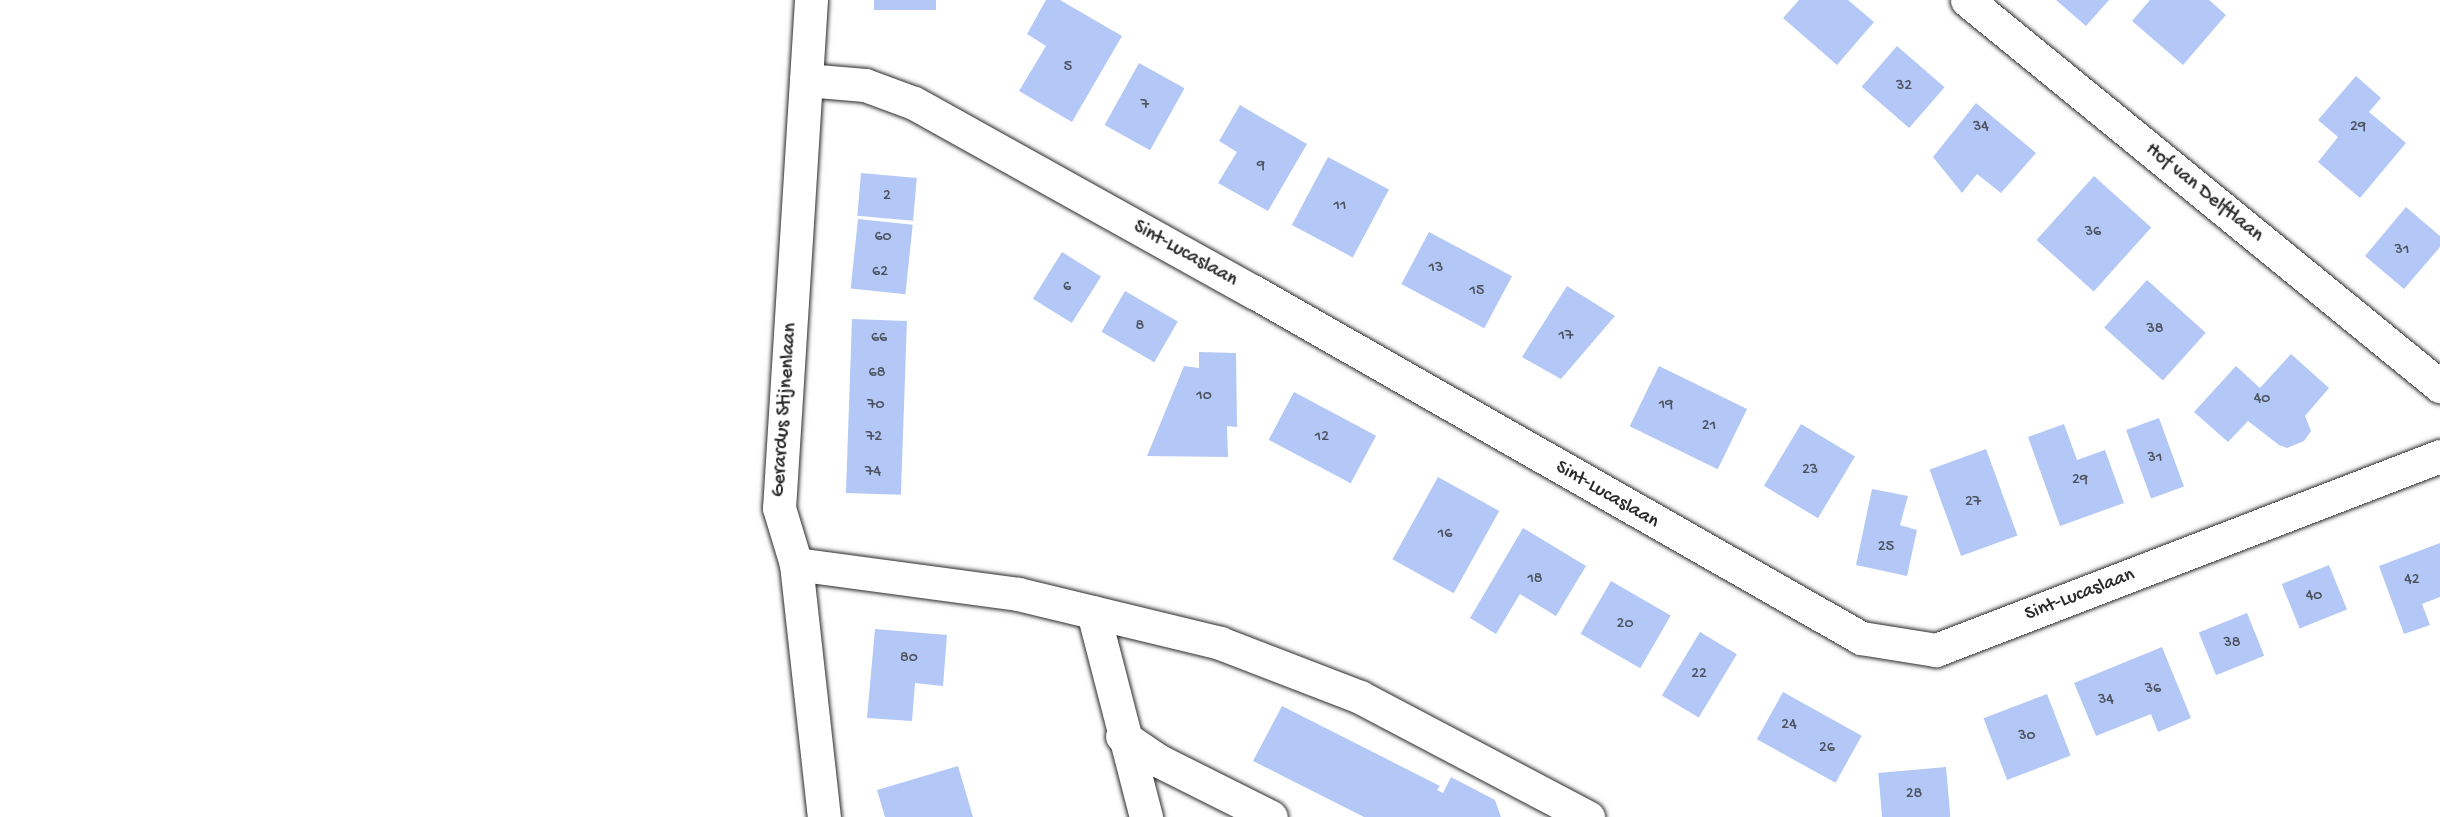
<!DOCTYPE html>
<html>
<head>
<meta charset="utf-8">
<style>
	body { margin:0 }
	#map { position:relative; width:2440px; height:817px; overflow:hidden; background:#fff; font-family:"Gochi Hand",sans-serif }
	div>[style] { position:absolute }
	.building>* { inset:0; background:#b3c8f7; transform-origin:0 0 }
	.roads { filter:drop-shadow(0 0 2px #2b2b2b) drop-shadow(0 0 2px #2b2b2b) }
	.minor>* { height:33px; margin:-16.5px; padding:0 16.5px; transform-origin:16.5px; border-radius:16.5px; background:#fff }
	span { translate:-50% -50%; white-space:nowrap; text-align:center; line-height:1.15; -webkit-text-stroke:5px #fff; paint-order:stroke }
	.number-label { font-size:16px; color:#4d525e }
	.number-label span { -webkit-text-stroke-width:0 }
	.street-label { font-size:20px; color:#2b2b2b }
</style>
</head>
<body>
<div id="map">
	<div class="building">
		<div style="left:874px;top:0;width:62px;height:10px"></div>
		<div style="clip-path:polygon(1046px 0,1060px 0,1122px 36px,1072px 122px,1019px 91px,1046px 46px,1027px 34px)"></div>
		<div style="clip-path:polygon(1799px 0,1848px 0,1874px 22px,1837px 65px,1783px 18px)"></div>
		<div style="clip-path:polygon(2056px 0,2109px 0,2086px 26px)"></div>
		<div style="clip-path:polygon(2150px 0,2209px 0,2226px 15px,2183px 65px,2132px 21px)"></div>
		<div style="left:1897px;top:46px;width:63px;height:54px;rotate:41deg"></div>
		<div style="left:1139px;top:63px;width:52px;height:71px;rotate:29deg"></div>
		<div style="clip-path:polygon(2356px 76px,2381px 98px,2369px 112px,2406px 143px,2360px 198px,2318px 162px,2338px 137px,2318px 120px)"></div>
		<div style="clip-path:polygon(1976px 103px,2036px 153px,2001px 193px,1977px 174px,1962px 193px,1933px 157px)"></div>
		<div style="clip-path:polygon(1240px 105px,1307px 144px,1268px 211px,1218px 183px,1237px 152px,1219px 141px)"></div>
		<div style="left:1328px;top:157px;width:69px;height:77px;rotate:28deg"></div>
		<div style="left:861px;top:173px;width:56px;height:43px;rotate:5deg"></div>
		<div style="left:2094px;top:176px;width:77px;height:86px;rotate:42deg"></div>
		<div style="clip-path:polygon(2406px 207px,2440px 236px,2440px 247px,2404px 289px,2365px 256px)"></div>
		<div style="left:858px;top:219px;width:55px;height:70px;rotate:6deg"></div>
		<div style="left:1429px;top:232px;width:94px;height:59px;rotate:28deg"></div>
		<div style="left:1062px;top:252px;width:46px;height:55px;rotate:32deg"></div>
		<div style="left:2147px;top:280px;width:79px;height:64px;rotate:42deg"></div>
		<div style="clip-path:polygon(1567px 286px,1615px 316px,1561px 379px,1522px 357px)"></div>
		<div style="left:1125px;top:291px;width:61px;height:47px;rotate:30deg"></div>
		<div style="left:852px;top:319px;width:55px;height:174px;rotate:2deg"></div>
		<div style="clip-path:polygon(1199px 352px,1236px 353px,1237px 427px,1227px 426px,1228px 457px,1147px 456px,1184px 366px,1199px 368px)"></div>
		<div style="clip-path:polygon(2291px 354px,2329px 388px,2305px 416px,2311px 431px,2304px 441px,2287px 448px,2279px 445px,2248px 421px,2228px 442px,2194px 412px,2236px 366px,2260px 388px)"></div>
		<div style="left:1659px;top:366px;width:98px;height:67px;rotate:26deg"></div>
		<div style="left:1294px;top:392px;width:93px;height:54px;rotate:28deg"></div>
		<div style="left:2159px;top:418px;width:73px;height:35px;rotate:70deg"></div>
		<div style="left:1801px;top:424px;width:63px;height:72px;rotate:31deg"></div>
		<div style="clip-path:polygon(2064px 424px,2077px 460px,2105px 450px,2124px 503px,2060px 526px,2028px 437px)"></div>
		<div style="left:1986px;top:449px;width:92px;height:60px;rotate:70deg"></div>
		<div style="left:1438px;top:477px;width:70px;height:94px;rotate:29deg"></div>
		<div style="clip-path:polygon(1872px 489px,1908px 496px,1900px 525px,1917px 530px,1907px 576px,1856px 565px)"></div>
		<div style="clip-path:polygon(1523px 528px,1586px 566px,1556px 616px,1520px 594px,1496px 634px,1470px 618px)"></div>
		<div style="clip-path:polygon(2440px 543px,2440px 597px,2422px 604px,2430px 625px,2404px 634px,2379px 566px)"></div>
		<div style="left:2329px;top:565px;width:48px;height:51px;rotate:68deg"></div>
		<div style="left:1611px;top:581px;width:69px;height:61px;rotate:30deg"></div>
		<div style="left:2247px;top:613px;width:46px;height:52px;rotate:68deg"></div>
		<div style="clip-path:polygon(875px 629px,947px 635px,943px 686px,915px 683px,912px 721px,867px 718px)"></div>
		<div style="left:1700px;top:632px;width:43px;height:74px;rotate:31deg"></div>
		<div style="clip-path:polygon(2162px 647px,2191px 718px,2158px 732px,2151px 714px,2096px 736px,2074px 683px)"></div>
		<div style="left:1783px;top:692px;width:90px;height:54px;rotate:29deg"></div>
		<div style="left:2047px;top:694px;width:66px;height:68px;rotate:69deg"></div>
		<div style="clip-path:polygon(1282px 706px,1440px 786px,1437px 790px,1443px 793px,1451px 777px,1495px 800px,1501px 817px,1364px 817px,1253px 761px)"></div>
		<div style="clip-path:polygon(958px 766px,973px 817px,885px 817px,877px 790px)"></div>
		<div style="left:1946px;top:767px;width:50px;height:68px;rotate:85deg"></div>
	</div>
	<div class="roads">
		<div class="minor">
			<div style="left:811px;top:0;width:509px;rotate:93.6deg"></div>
			<div style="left:779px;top:508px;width:59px;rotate:73.1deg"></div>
			<div style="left:796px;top:564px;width:255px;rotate:83.7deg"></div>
			<div style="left:1967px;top:0;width:611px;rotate:39.22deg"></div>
			<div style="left:806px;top:80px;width:59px;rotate:4.8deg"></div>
			<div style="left:865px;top:85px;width:52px;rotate:20.2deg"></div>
			<div style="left:914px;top:103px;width:389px;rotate:29.1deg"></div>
			<div style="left:1254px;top:292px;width:699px;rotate:29.68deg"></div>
			<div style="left:1861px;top:638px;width:76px;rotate:9.1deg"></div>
			<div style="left:1936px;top:650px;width:540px;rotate:-21.05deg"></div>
			<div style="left:796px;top:564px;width:224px;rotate:7.7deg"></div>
			<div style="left:1018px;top:594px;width:208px;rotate:13.6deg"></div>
			<div style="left:1220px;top:643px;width:150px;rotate:21.1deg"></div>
			<div style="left:1360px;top:697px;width:258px;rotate:27.8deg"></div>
			<div style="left:1093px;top:612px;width:212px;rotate:75.5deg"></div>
			<div style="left:1122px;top:736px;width:45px;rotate:34deg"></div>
			<div style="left:1159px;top:761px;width:125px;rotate:26.6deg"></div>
		</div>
	</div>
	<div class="number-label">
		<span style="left:1068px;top:68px">5</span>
		<span style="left:1904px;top:87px">32</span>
		<span style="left:1145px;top:106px">7</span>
		<span style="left:1981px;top:128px">34</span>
		<span style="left:2358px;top:128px">29</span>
		<span style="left:1261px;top:167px">9</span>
		<span style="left:887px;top:197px">2</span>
		<span style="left:1340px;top:207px">11</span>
		<span style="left:2093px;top:233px">36</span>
		<span style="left:883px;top:238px">60</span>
		<span style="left:2402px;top:251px">31</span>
		<span style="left:1436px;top:269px">13</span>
		<span style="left:880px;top:273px">62</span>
		<span style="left:1067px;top:288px">6</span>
		<span style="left:1477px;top:292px">15</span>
		<span style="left:1140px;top:327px">8</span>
		<span style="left:2155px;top:330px">38</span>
		<span style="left:1566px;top:337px">17</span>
		<span style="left:879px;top:339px">66</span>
		<span style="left:877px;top:374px">68</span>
		<span style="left:1204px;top:397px">10</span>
		<span style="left:2262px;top:400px">40</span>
		<span style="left:876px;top:406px">70</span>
		<span style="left:1666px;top:406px">19</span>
		<span style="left:1709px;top:427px">21</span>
		<span style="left:874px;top:438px">72</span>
		<span style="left:1322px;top:438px">12</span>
		<span style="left:2155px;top:459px">31</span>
		<span style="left:1810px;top:471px">23</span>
		<span style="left:873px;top:473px">74</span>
		<span style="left:2080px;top:481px">29</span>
		<span style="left:1973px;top:503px">27</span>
		<span style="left:1445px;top:535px">16</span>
		<span style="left:1886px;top:548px">25</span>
		<span style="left:1535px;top:580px">18</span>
		<span style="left:2412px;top:581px">42</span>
		<span style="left:2314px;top:597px">40</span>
		<span style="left:1625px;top:625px">20</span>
		<span style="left:2232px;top:644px">38</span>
		<span style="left:909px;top:659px">80</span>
		<span style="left:1699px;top:675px">22</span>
		<span style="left:2153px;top:690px">36</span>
		<span style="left:2106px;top:701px">34</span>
		<span style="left:1789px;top:726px">24</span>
		<span style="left:2027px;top:737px">30</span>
		<span style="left:1827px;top:749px">26</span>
		<span style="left:1914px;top:795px">28</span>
	</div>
	<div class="street-label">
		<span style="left:2204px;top:193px;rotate:39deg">Hof van Delftlaan</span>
		<span style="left:1185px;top:254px;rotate:29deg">Sint-Lucaslaan</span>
		<span style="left:785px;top:410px;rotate:-86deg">Gerardus Stijnenlaan</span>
		<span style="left:1607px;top:495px;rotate:30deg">Sint-Lucaslaan</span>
		<span style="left:2080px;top:595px;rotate:-21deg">Sint-Lucaslaan</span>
	</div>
</div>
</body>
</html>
